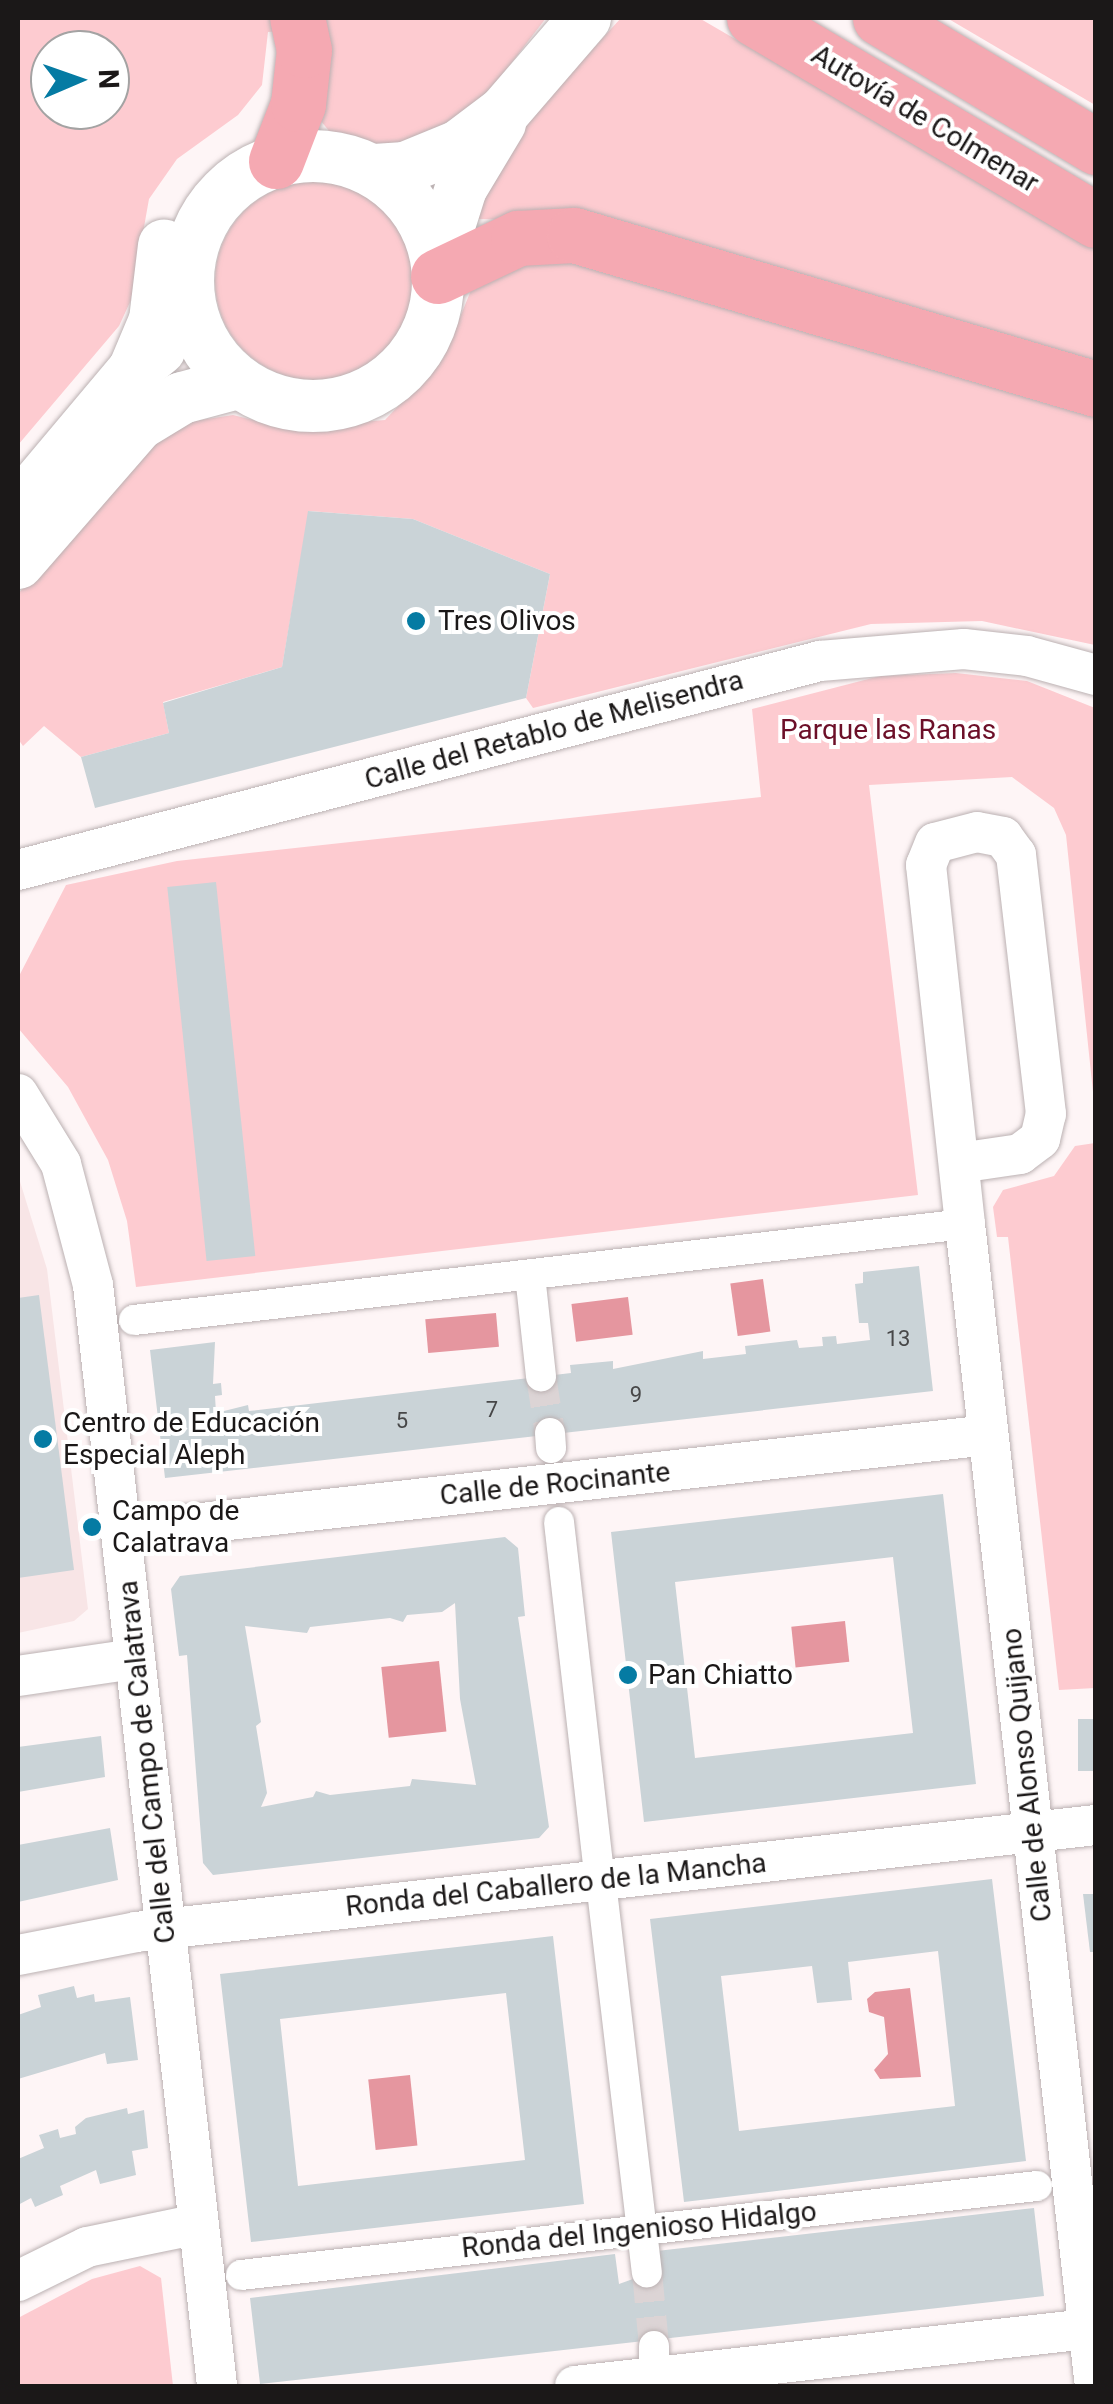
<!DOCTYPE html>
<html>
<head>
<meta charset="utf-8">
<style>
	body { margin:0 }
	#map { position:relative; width:1113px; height:2404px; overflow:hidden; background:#fef5f6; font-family:Roboto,sans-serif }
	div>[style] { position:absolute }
	.built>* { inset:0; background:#f8e5e6 }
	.green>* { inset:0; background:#fdcbd0 }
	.round { border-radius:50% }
	.water>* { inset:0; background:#e5969f; transform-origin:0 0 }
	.building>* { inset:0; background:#cad3d7; transform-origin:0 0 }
	.pedestrian-tunnel>* { height:30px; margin-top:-15px; transform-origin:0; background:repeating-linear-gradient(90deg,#dcd4d5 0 30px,transparent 0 45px) }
	.roads { filter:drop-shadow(0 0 2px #bbb1b2) drop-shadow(0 0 2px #bbb1b2) }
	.pedestrian>* { height:30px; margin:-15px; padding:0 15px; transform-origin:15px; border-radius:15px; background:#fff }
	.minor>* { height:40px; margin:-20px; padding:0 20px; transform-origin:20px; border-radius:20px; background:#fff }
	.tertiary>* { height:52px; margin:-26px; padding:0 26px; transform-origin:26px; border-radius:26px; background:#fff }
	.tertiary>.ring { margin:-26px; padding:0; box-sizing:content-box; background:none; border:52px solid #fff; border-radius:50% }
	.motorway>* { height:55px; margin:-27.5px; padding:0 27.5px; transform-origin:27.5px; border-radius:27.5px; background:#f5a9b2 }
	.dots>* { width:28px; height:28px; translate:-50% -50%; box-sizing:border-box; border:5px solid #fff; border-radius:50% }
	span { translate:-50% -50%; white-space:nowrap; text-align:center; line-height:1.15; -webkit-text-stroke:8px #fff; paint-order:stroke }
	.number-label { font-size:22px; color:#474748 }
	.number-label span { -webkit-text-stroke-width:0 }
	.street-label { font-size:28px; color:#1b1818 }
	.poi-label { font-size:28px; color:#1b1818 }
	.left { translate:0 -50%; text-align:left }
	.park-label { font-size:28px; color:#6c0f28 }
	.frame { position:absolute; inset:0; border:20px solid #1b1818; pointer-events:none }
	.north { position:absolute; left:30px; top:30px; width:100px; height:100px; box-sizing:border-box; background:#fff; border:2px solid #a4a3a3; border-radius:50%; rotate:88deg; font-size:28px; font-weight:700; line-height:40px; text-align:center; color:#1b1818 }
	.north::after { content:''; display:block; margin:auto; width:35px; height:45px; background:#057ba3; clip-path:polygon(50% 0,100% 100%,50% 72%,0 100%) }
</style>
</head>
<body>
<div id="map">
	<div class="built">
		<div style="clip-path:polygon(18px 1175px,47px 1269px,88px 1609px,74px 1621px,18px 1633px)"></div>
	</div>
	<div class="green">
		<div style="clip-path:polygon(evenodd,18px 18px,276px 18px,281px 31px,268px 32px,262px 85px,238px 115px,177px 159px,149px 199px,131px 300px,119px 326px,18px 445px,18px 18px,50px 50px,110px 50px,110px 110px,50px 110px,50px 50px)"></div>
		<div style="clip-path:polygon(325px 18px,546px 18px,466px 122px,394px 149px,330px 132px,320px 120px)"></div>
		<div style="clip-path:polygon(621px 18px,699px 18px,1095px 248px,1095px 369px,593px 222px,478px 219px,495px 156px)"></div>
		<div style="clip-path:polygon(947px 18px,1095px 18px,1095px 105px)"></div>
		<div class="round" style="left:215px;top:182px;width:198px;height:198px"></div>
		<div style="clip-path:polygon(539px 251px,1095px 408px,1095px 645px,982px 621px,871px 624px,533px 708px,526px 698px,550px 574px,413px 519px,309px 511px,282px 667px,163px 702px,169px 733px,81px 757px,44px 726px,23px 746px,18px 739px,18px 594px,149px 442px,194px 421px,233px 415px,284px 428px,385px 420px,443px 359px,476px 278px)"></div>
		<div style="clip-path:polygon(956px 673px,1027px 681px,1095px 708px,1095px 1111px,1066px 835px,1054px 808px,1012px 777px,869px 785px,918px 1195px,136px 1287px,127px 1221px,108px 1160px,68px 1087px,18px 1028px,18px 978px,66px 885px,177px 861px,761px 797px,752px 709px,880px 676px)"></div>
		<div style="clip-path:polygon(1095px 1143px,1095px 1688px,1059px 1690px,1008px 1237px,997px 1237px,993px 1207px,1003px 1190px,1054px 1176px,1075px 1146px)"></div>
		<div style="clip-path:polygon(140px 2266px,161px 2278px,173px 2386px,18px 2386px,18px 2318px,92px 2279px)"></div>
	</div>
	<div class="water">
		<div style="left:763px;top:1279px;width:53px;height:33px;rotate:82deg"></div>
		<div style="left:628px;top:1297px;width:38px;height:57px;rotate:83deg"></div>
		<div style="left:496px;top:1313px;width:34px;height:71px;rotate:85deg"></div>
		<div style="left:845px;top:1621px;width:41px;height:54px;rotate:84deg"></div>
		<div style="left:439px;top:1661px;width:71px;height:58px;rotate:84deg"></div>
		<div style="clip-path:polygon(910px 1988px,921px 2077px,880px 2079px,874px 2070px,888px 2054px,884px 2017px,869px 2012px,867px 1999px,875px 1992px)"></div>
		<div style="left:410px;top:2075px;width:71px;height:42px;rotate:84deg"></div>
	</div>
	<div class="building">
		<div style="clip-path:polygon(308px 511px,413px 519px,550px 574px,526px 698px,95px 808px,81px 757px,169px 733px,163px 703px,282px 667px)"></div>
		<div style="left:216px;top:882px;width:376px;height:49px;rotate:84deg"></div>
		<div style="clip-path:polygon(919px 1266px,933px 1391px,165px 1478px,150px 1350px,215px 1342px,213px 1384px,221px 1383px,222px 1395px,215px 1396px,216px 1413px,248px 1405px,249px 1411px,571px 1373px,570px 1365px,613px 1361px,613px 1369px,703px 1351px,703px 1359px,746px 1354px,745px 1346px,797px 1340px,799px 1348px,823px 1346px,822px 1337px,836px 1336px,837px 1344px,870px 1340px,868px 1323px,859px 1323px,855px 1284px,863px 1283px,863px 1272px)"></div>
		<div style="clip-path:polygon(39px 1295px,74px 1570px,18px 1578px,18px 1298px)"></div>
		<div style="clip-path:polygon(evenodd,943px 1494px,976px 1784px,644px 1822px,611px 1532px,943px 1494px,893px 1557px,913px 1733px,695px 1758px,675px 1582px,893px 1557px)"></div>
		<div style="clip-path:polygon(evenodd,505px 1537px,518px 1548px,525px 1616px,518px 1617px,549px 1827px,539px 1838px,213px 1875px,203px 1863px,187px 1655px,179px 1656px,171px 1589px,180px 1576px,505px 1537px,455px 1603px,460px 1699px,476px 1785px,412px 1779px,410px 1786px,330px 1795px,316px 1791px,313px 1797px,261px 1807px,267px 1793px,256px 1726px,261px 1722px,245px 1626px,307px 1633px,310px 1627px,390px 1618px,403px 1622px,407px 1615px,442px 1612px,455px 1603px)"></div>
		<div style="left:1078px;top:1719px;width:18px;height:52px"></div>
		<div style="clip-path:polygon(101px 1736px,105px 1777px,18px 1792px,18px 1747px)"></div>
		<div style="clip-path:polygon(110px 1828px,118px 1880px,18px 1902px,18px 1845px)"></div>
		<div style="clip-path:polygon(evenodd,992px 1879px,1026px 2161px,684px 2202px,650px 1919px,992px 1879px,938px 1951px,955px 2106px,739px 2131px,721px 1976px,812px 1966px,817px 2003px,852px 2000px,848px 1962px,938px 1951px)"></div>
		<div style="clip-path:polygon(1083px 1894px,1096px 1894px,1096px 1952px,1090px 1952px)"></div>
		<div style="clip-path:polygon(evenodd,553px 1936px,584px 2204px,251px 2242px,220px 1974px,553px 1936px,506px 1993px,525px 2160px,298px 2186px,280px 2019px,506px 1993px)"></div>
		<div style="clip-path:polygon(74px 1986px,77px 1998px,94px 1994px,95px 2002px,130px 1997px,138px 2060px,107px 2064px,105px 2053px,18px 2079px,18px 2015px,41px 2007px,38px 1995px)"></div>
		<div style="clip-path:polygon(127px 2108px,128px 2114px,144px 2110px,148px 2148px,132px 2151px,136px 2175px,100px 2184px,96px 2170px,60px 2186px,63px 2195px,35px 2207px,31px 2198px,18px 2205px,18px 2159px,44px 2148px,39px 2135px,58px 2129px,60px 2138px,76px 2134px,75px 2127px,86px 2118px)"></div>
		<div style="clip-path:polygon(1034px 2208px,1044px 2296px,260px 2384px,250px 2298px,615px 2254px,619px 2284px,644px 2275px,648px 2252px)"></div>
	</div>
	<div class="pedestrian-tunnel">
		<div style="left:541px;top:1376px;width:58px;rotate:81deg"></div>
		<div style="left:647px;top:2272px;width:74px;rotate:84.6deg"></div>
	</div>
	<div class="roads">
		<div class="pedestrian">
			<div style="left:530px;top:1275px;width:102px;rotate:83.8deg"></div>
			<div style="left:134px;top:1320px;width:837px;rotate:-6.59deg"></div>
			<div style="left:550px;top:1433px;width:15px;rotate:86deg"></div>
			<div style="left:559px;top:1522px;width:342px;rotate:83.5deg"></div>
			<div style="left:603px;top:1899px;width:376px;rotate:83.3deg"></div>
			<div style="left:241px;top:2275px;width:801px;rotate:-6.38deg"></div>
			<div style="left:654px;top:2346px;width:18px;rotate:90deg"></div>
		</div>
		<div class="minor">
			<div style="left:18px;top:870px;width:829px;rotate:-14.61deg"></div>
			<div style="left:820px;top:661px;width:144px;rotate:-4.8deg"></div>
			<div style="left:964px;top:649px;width:63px;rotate:6.3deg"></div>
			<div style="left:1027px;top:656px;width:72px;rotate:15.4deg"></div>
			<div style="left:18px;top:1094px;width:82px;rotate:58.4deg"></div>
			<div style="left:61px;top:1164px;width:125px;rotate:75.2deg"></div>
			<div style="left:93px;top:1285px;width:1108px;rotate:83.57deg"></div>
			<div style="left:959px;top:1163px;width:62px;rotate:-8.4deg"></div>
			<div style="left:1020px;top:1154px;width:25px;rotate:-37deg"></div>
			<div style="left:1040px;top:1139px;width:26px;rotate:-77deg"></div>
			<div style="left:1046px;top:1114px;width:261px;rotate:-96.6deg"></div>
			<div style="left:1016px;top:855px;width:22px;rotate:-126deg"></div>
			<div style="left:1003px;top:837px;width:26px;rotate:-169deg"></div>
			<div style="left:977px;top:832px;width:43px;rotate:165.3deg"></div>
			<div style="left:935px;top:843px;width:24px;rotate:112deg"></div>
			<div style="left:926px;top:865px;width:361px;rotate:83.8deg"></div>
			<div style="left:965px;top:1224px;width:1169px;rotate:83.62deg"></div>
			<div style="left:121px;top:1532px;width:872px;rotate:-6.38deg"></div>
			<div style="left:18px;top:1676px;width:118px;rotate:-8.3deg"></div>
			<div style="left:18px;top:1955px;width:120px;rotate:-11deg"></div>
			<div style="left:136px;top:1932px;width:966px;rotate:-6.36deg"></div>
			<div style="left:18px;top:2281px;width:77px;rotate:-26.2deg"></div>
			<div style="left:87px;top:2247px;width:113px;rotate:-11.7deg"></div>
			<div style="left:575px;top:2386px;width:524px;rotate:-6.35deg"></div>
		</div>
		<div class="tertiary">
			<div class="ring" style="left:188px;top:156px;width:198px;height:198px"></div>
			<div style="left:375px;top:170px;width:30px;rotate:-4deg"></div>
			<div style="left:405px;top:168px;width:58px;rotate:-22.2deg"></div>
			<div style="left:459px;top:146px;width:56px;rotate:-37.1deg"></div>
			<div style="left:504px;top:112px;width:124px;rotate:-49.2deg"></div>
			<div style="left:438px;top:261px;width:77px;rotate:-72.5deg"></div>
			<div style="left:461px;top:188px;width:76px;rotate:-59deg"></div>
			<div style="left:134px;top:370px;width:54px;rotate:-67.2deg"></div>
			<div style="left:155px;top:320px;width:75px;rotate:-83.1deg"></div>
			<div style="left:18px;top:508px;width:180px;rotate:-50deg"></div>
			<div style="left:134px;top:370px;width:33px;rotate:-39deg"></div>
			<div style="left:18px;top:563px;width:184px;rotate:-49deg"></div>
			<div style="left:139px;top:424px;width:50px;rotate:-31.2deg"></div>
			<div style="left:182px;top:398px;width:58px;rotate:-15deg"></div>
		</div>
		<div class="motorway">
			<div style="left:754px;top:18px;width:397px;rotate:30.6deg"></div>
			<div style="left:880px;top:18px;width:252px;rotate:30.8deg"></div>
			<div style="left:276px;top:161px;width:61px;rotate:-68.9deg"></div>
			<div style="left:298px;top:104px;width:54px;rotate:-83.7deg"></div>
			<div style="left:304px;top:50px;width:33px;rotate:-102deg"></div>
			<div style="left:438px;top:276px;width:89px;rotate:-25.4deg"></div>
			<div style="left:518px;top:238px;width:56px;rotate:-3.1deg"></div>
			<div style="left:574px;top:235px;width:544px;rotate:16.44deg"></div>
		</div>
	</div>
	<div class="dots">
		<div style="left:416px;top:621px;background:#057ba3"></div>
		<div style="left:43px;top:1439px;background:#057ba3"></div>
		<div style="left:92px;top:1527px;background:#057ba3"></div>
		<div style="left:628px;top:1675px;background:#057ba3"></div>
	</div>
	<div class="number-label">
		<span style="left:898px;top:1339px">13</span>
		<span style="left:636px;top:1395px">9</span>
		<span style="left:492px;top:1410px">7</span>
		<span style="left:402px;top:1421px">5</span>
	</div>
	<div class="street-label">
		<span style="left:925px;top:119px;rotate:31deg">Autovía de Colmenar</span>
		<span style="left:554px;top:730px;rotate:-15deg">Calle del Retablo de Melisendra</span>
		<span style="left:555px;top:1484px;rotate:-6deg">Calle de Rocinante</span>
		<span style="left:147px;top:1762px;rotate:-96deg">Calle del Campo de Calatrava</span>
		<span style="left:1027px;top:1775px;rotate:-96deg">Calle de Alonso Quijano</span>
		<span style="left:556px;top:1885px;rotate:-6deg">Ronda del Caballero de la Mancha</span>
		<span style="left:639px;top:2230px;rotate:-6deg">Ronda del Ingenioso Hidalgo</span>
	</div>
	<div class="poi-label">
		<span class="left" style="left:438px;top:621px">Tres Olivos</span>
		<span class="left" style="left:63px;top:1439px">Centro de Educación<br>Especial Aleph</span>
		<span class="left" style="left:112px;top:1527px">Campo de<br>Calatrava</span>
		<span class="left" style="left:648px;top:1675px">Pan Chiatto</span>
	</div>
	<div class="park-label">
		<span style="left:888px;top:730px">Parque las Ranas</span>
	</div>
	<div class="frame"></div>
	<div class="north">N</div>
</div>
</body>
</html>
